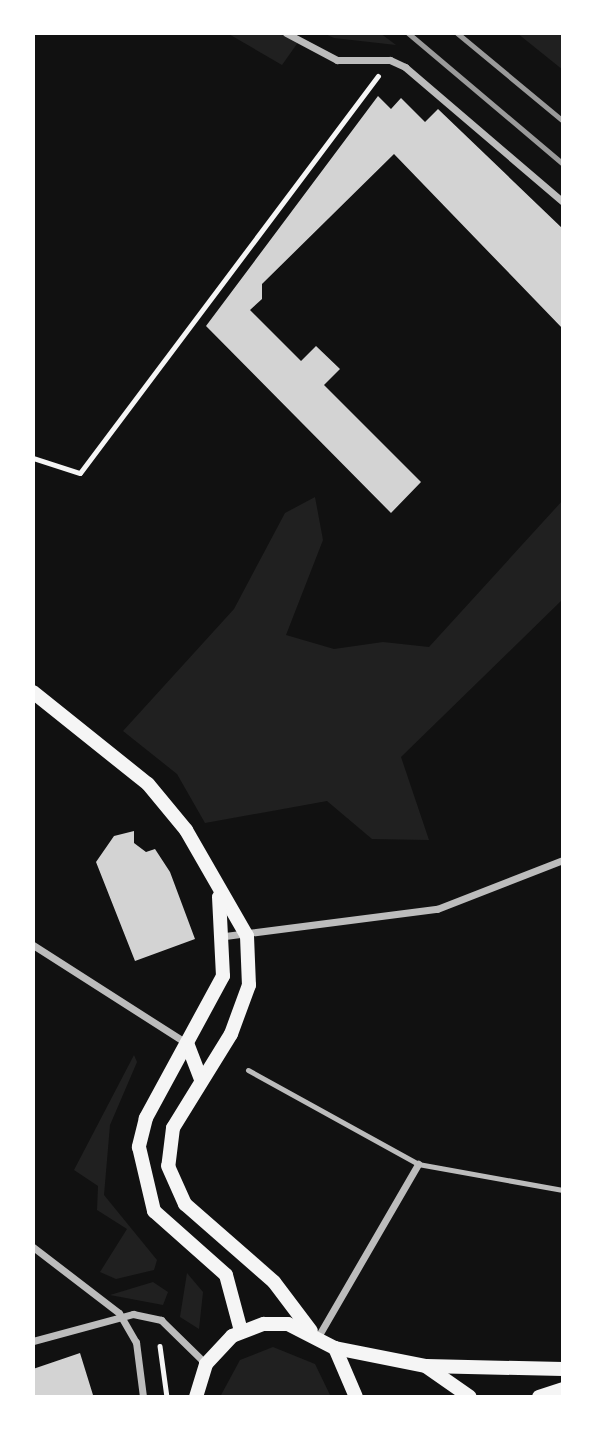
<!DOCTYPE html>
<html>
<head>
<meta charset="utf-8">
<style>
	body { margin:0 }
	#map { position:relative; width:596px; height:1430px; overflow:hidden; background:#111; font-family:"PT Sans Narrow",sans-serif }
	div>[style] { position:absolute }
	.green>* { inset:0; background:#202020 }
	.building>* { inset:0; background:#d3d3d3 }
	.path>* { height:4.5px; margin:-2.25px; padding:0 2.25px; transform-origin:2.25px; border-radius:2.25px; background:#f5f5f5 }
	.service>* { height:5px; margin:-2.5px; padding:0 2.5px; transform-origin:2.5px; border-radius:2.5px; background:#bcbcbc }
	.minor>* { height:7px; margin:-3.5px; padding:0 3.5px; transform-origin:3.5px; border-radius:3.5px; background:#bcbcbc }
	.secondary>* { height:14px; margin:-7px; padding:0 7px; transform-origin:7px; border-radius:7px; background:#f5f5f5 }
	.rail>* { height:5px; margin:-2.5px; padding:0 2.5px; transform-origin:2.5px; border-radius:2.5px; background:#9a9a9a }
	span { translate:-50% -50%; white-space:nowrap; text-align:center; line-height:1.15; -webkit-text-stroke:7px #fff; paint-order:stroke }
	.frame { position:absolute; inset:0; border:35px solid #fff; pointer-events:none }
</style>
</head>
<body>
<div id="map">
	<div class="green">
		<div style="clip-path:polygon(227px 33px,286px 33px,299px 41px,282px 65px)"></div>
		<div style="clip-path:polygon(323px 33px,380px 33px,396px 45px,334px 38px)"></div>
		<div style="clip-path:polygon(517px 33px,563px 33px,563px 70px)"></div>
		<div style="clip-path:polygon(315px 497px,323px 540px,286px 635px,334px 649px,383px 642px,429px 647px,563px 500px,563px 599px,401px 757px,429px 840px,372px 839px,327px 801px,205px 823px,177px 774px,123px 731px,234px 609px,285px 513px)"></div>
		<div style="clip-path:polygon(134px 1055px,137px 1062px,110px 1125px,104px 1195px,157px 1260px,154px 1270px,116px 1279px,100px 1272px,127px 1229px,97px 1210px,98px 1186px,74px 1170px)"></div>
		<div style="clip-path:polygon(187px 1273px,203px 1292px,199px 1329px,180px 1317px)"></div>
		<div style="clip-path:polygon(153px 1282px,168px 1292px,163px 1305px,110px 1295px)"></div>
		<div style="clip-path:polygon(273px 1347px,315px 1364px,331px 1397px,220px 1397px,240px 1360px)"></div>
	</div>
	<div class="building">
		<div style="clip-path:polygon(378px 96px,391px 109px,401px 98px,425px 122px,438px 109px,563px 229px,563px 329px,394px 154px,262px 284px,262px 299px,250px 310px,301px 361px,316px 346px,340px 369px,324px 385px,421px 482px,391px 513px,206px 326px)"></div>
		<div style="clip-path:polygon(134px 831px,134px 843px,146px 852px,155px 849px,170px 872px,195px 939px,135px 961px,96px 862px,114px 836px)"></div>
		<div style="clip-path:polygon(80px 1353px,93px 1395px,104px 1397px,33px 1397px,33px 1369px)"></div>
	</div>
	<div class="path">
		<div style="left:33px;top:458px;width:49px;rotate:17.7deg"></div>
		<div style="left:80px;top:473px;width:496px;rotate:-53.1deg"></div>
		<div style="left:160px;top:1346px;width:51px;rotate:82.2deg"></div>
	</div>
	<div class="service">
		<div style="left:248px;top:1070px;width:194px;rotate:28.9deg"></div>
		<div style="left:418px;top:1164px;width:147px;rotate:10.2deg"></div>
	</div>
	<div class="minor">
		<div style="left:286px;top:33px;width:58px;rotate:27.9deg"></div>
		<div style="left:337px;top:60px;width:53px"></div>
		<div style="left:390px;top:60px;width:17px;rotate:25deg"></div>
		<div style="left:405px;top:67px;width:208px;rotate:40.5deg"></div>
		<div style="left:225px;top:936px;width:214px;rotate:-7.3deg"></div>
		<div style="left:437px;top:909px;width:135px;rotate:-21.3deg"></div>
		<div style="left:33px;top:945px;width:182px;rotate:32.6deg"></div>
		<div style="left:33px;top:1247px;width:108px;rotate:37.5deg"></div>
		<div style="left:119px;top:1313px;width:34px;rotate:60deg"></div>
		<div style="left:136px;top:1342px;width:55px;rotate:82.7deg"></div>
		<div style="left:319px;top:1335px;width:198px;rotate:-59.9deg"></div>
		<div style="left:33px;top:1341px;width:104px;rotate:-15.1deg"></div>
		<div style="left:133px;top:1314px;width:29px;rotate:12deg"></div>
		<div style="left:161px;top:1320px;width:63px;rotate:44.4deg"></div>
	</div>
	<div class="secondary">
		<div style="left:33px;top:692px;width:147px;rotate:38.7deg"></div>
		<div style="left:148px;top:784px;width:60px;rotate:50.4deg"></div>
		<div style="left:186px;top:830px;width:122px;rotate:60.1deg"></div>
		<div style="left:247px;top:936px;width:49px;rotate:87.7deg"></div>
		<div style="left:249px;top:985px;width:52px;rotate:110.2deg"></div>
		<div style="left:231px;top:1034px;width:110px;rotate:121.7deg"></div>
		<div style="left:173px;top:1128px;width:38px;rotate:97deg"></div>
		<div style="left:168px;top:1166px;width:42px;rotate:65.9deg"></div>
		<div style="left:185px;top:1204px;width:118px;rotate:41.2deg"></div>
		<div style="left:274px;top:1282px;width:61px;rotate:52.9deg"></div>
		<div style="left:219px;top:897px;width:79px;rotate:87.1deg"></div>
		<div style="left:223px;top:976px;width:162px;rotate:118.5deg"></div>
		<div style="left:146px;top:1118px;width:30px;rotate:104deg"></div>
		<div style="left:139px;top:1147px;width:66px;rotate:76.8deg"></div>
		<div style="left:154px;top:1211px;width:96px;rotate:41.6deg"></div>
		<div style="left:226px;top:1275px;width:58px;rotate:75deg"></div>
		<div style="left:187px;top:1043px;width:40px;rotate:69deg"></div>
		<div style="left:335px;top:1348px;width:93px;rotate:11.2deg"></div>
		<div style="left:426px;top:1366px;width:137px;rotate:1.3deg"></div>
		<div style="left:427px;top:1367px;width:52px;rotate:34.9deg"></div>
		<div style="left:196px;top:1397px;width:34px;rotate:-73deg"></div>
		<div style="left:206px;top:1364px;width:38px;rotate:-47deg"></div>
		<div style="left:232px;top:1336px;width:34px;rotate:-21deg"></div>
		<div style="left:264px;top:1324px;width:24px"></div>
		<div style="left:288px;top:1324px;width:53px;rotate:27.1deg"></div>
		<div style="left:335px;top:1348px;width:53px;rotate:66.8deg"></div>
		<div style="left:539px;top:1397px;width:25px;rotate:-18deg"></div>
	</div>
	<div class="rail">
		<div style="left:408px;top:33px;width:203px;rotate:40.2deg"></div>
		<div style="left:457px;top:33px;width:138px;rotate:39.7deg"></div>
	</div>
	<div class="frame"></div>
</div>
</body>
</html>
